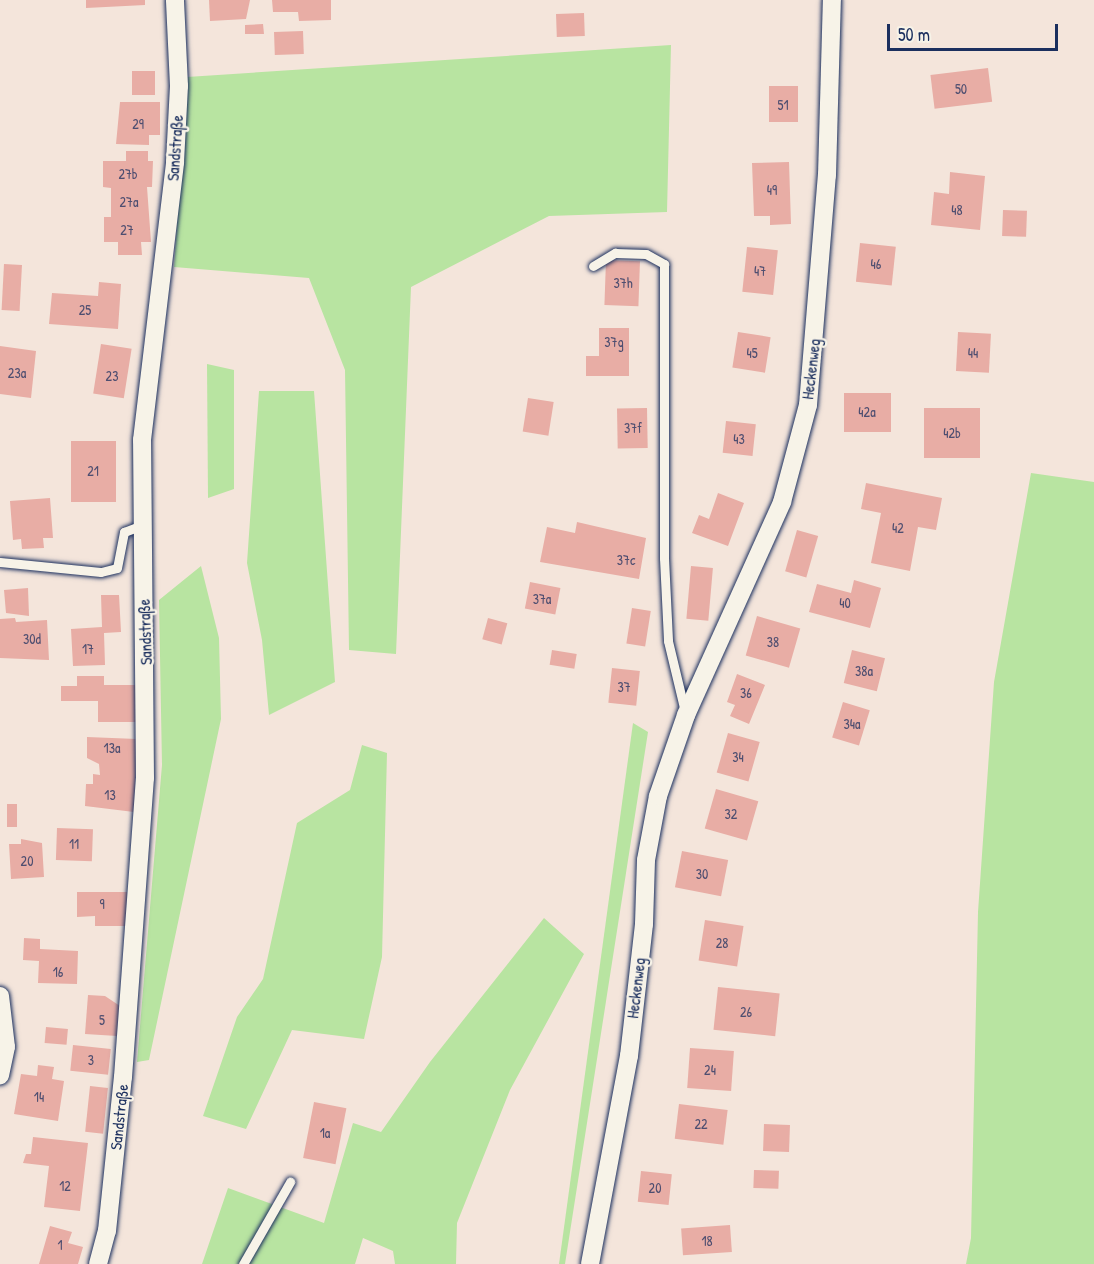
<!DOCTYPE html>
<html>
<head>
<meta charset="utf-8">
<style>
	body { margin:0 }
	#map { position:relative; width:1094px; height:1264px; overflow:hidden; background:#f4e5db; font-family:"Patrick Hand",sans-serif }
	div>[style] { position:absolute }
	.green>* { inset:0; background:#b8e4a1 }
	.building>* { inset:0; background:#e8ada5; transform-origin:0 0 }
	.roads { filter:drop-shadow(0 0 2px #1b2f5e) drop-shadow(0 0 2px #1b2f5e) }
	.lane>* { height:9px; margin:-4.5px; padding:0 4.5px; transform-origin:4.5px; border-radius:4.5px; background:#f7f3e8 }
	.street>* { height:18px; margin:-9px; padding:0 9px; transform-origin:9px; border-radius:9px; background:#f7f3e8 }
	span { translate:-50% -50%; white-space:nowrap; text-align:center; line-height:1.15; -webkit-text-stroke:4.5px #f7f3e8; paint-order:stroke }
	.number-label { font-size:14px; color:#4e4e70 }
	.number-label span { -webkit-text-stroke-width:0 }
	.street-label { font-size:16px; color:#1b2f5e }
	.scale { position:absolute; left:887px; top:24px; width:171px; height:27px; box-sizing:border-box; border:3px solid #1b2f5e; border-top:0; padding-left:8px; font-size:18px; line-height:21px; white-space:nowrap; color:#1b2f5e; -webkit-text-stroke:4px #f7f3e8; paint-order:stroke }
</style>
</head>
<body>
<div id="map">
	<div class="green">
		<div style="clip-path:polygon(671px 45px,667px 212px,549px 216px,411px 287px,396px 654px,349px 650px,345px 370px,309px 278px,174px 267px,187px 77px)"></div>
		<div style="clip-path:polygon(207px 364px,234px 370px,234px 489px,208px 498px)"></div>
		<div style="clip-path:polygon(259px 391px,314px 391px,335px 682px,269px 715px,262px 640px,247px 563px)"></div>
		<div style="clip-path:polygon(1031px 473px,1094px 482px,1094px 1264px,966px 1264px,971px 1238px,978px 912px,994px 682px)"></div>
		<div style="clip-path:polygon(201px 566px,219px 638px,221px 719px,149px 1060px,137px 1062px,162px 765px,159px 600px)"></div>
		<div style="clip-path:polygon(633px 723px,648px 732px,565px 1264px,559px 1264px)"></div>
		<div style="clip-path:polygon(362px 745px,387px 753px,382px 957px,364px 1039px,292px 1030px,246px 1129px,203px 1116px,237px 1017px,263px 979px,297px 823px,350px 790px)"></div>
		<div style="clip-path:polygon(544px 918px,584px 954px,510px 1090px,457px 1223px,456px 1264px,395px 1264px,393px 1251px,363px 1238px,355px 1264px,202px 1264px,228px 1188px,324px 1223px,353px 1123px,381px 1132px,430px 1062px)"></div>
	</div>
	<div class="building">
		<div style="clip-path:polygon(86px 0,145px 0,145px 5px,86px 8px)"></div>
		<div style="clip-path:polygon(209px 0,250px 0,246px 19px,210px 21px)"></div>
		<div style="clip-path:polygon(272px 0,331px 0,331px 20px,299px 21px,298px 12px,273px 12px)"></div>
		<div style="left:584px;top:13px;width:23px;height:28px;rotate:88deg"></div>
		<div style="clip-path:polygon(263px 24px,264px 34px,245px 34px,245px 25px)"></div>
		<div style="left:303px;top:31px;width:23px;height:29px;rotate:88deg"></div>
		<div style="left:988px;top:68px;width:34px;height:58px;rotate:83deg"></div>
		<div style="left:132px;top:71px;width:23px;height:24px"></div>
		<div style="left:798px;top:86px;width:36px;height:29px;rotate:90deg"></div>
		<div style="clip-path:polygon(120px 102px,160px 102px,160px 135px,149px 135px,149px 145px,116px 144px)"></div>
		<div style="clip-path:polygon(126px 151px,148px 151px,148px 161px,153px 161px,152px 187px,147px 187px,151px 242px,141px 242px,142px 255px,118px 255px,118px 242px,104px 242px,104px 217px,111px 217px,111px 188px,103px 187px,103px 161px,126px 161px)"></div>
		<div style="clip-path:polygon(789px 162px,791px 224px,770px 225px,770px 216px,754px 216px,752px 163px)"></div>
		<div style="clip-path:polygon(950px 172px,985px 176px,980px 230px,931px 225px,934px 192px,949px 194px)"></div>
		<div style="left:1003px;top:210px;width:24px;height:26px;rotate:2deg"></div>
		<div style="left:860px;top:243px;width:36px;height:39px;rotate:6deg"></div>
		<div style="left:747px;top:247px;width:31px;height:45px;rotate:6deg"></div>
		<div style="left:606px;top:260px;width:34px;height:45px;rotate:2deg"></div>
		<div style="left:4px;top:264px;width:18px;height:46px;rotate:3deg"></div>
		<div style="clip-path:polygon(99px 282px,121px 284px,118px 329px,49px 324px,52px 293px,98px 296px)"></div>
		<div style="clip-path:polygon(599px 328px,629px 328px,629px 376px,586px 376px,586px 356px,599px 356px)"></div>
		<div style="left:738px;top:332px;width:33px;height:36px;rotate:9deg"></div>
		<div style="left:958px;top:332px;width:33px;height:39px;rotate:3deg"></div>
		<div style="left:101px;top:344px;width:31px;height:50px;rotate:9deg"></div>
		<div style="clip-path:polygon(0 346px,36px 351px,31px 398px,0 394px)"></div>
		<div style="left:844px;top:393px;width:47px;height:39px"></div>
		<div style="left:528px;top:398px;width:26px;height:34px;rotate:9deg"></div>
		<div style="left:647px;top:408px;width:40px;height:30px;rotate:89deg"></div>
		<div style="left:924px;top:408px;width:56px;height:50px"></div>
		<div style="left:726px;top:421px;width:30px;height:32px;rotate:6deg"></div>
		<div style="left:71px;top:441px;width:45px;height:61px"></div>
		<div style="clip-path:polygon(866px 483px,942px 498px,936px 530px,918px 527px,910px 571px,871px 563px,881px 513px,861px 509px)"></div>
		<div style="clip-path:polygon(718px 493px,744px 503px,728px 546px,692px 533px,699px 515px,709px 519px)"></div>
		<div style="clip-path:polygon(50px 498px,53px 538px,43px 538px,44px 548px,22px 549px,21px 539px,13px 540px,10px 501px)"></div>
		<div style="clip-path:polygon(577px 522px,646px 538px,639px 579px,540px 562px,547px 527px,575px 533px)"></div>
		<div style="left:797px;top:530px;width:22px;height:43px;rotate:16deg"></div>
		<div style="left:691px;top:566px;width:22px;height:53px;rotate:5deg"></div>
		<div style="clip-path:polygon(854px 580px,881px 588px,870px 628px,809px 612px,817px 584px,851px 593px)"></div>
		<div style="left:530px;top:582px;width:31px;height:27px;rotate:11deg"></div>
		<div style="clip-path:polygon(28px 588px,29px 616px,6px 613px,4px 590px)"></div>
		<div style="clip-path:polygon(101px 595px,119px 595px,121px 632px,104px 633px,105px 665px,73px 666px,71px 629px,102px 627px)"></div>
		<div style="left:632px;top:608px;width:19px;height:36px;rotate:9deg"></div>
		<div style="left:757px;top:616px;width:45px;height:41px;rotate:16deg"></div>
		<div style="clip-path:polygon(15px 618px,16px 622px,47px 620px,49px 660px,0 658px,0 619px)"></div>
		<div style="left:488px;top:618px;width:20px;height:22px;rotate:15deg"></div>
		<div style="left:552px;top:650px;width:25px;height:15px;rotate:9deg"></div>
		<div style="left:852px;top:650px;width:34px;height:34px;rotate:14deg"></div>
		<div style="left:612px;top:668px;width:28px;height:35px;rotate:6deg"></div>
		<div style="clip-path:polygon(737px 674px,765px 685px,749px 724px,730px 716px,735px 705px,727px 702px)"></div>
		<div style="clip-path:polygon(77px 676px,104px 676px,104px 685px,137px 685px,137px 722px,98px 722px,98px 701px,61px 701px,61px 686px,77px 686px)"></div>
		<div style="left:843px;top:702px;width:28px;height:37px;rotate:17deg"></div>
		<div style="left:728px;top:733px;width:33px;height:41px;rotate:16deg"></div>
		<div style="clip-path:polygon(87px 737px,137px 739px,134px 812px,85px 806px,86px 784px,93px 784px,93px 774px,100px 775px,99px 764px,87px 758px)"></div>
		<div style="left:716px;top:789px;width:44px;height:41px;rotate:16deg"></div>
		<div style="left:7px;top:804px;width:10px;height:23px"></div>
		<div style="left:57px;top:828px;width:36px;height:32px;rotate:2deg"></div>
		<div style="clip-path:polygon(21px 839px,42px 843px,44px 877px,11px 879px,9px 844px,21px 844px)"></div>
		<div style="left:682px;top:851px;width:47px;height:37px;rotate:11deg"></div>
		<div style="clip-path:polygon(77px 892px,127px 892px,128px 926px,95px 926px,95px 916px,77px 917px)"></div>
		<div style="left:705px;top:920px;width:39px;height:41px;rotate:9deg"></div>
		<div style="clip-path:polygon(24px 938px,40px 939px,40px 949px,78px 951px,77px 984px,38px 983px,39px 961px,23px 960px)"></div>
		<div style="left:718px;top:987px;width:62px;height:43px;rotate:6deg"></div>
		<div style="clip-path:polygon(88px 995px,105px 996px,120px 1006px,117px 1036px,85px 1034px)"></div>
		<div style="left:46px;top:1027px;width:22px;height:16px;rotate:5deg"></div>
		<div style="left:73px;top:1045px;width:38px;height:26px;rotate:6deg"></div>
		<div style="left:690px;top:1048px;width:44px;height:40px;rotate:4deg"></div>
		<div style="clip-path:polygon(38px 1065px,54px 1067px,52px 1079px,64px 1081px,58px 1121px,14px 1114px,21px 1074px,37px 1076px)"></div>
		<div style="left:90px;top:1086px;width:18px;height:46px;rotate:6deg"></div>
		<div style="left:314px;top:1102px;width:33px;height:57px;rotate:11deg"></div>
		<div style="left:679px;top:1104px;width:49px;height:35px;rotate:7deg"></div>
		<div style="left:764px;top:1124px;width:26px;height:27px;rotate:2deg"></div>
		<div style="clip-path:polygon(33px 1137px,88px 1143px,80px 1211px,44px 1207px,49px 1166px,23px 1163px,26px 1154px,31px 1154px)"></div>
		<div style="left:754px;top:1170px;width:25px;height:18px;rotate:2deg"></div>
		<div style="left:641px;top:1171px;width:31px;height:31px;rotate:6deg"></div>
		<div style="left:730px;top:1225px;width:27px;height:49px;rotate:86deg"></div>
		<div style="clip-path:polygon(50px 1226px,72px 1232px,68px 1243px,83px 1247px,78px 1264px,39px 1264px)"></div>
	</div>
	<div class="roads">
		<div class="lane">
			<div style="left:593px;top:266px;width:26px;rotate:-31deg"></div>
			<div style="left:615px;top:253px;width:31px;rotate:2deg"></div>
			<div style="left:646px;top:254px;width:21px;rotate:29deg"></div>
			<div style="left:664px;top:264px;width:294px;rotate:90deg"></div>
			<div style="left:664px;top:558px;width:83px;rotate:87.2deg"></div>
			<div style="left:668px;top:641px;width:73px;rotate:76.5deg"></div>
			<div style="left:0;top:562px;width:101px;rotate:5.7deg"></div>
			<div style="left:101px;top:572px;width:16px;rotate:-14deg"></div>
			<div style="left:117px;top:568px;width:37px;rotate:-79deg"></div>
			<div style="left:124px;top:532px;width:19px;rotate:-21deg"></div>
			<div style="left:243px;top:1264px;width:95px;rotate:-60.2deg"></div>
		</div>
		<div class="street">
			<div style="left:0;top:996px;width:51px;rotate:83.3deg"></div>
			<div style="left:6px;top:1047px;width:29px;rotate:102deg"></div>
			<div style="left:98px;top:1264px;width:34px;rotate:-75deg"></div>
			<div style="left:107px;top:1231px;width:155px;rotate:-84.1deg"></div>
			<div style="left:123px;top:1077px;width:300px;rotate:-85.8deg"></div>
			<div style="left:145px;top:778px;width:338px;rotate:-90.5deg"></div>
			<div style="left:142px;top:440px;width:280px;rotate:-83.2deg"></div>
			<div style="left:175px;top:162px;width:76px;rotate:-87deg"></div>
			<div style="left:179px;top:86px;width:86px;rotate:-92.7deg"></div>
			<div style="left:590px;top:1264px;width:212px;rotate:-79.4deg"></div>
			<div style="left:629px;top:1056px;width:133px;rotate:-83.5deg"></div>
			<div style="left:644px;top:924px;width:64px;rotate:-88.2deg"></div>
			<div style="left:646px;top:860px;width:65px;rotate:-79.4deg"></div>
			<div style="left:658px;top:796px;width:86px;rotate:-70.9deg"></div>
			<div style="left:686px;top:715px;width:234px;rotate:-65.7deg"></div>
			<div style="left:782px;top:502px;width:100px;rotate:-75deg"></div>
			<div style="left:808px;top:405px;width:231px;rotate:-85.3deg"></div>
			<div style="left:827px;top:175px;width:175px;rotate:-88.4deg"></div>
		</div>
	</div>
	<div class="number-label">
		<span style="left:961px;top:89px">50</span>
		<span style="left:783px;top:105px">51</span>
		<span style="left:138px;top:124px">29</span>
		<span style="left:128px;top:174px">27b</span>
		<span style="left:772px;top:190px">49</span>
		<span style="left:129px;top:202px">27a</span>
		<span style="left:957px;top:210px">48</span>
		<span style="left:127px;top:230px">27</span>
		<span style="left:876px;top:264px">46</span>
		<span style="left:760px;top:271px">47</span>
		<span style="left:623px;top:283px">37h</span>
		<span style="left:85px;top:310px">25</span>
		<span style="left:614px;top:342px">37g</span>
		<span style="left:752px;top:353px">45</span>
		<span style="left:973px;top:353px">44</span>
		<span style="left:17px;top:373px">23a</span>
		<span style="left:112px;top:376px">23</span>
		<span style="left:867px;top:412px">42a</span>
		<span style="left:633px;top:428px">37f</span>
		<span style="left:952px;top:433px">42b</span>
		<span style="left:739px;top:439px">43</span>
		<span style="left:93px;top:471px">21</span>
		<span style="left:898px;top:528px">42</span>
		<span style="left:626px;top:560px">37c</span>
		<span style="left:542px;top:599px">37a</span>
		<span style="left:845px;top:603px">40</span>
		<span style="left:32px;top:639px">30d</span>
		<span style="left:773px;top:642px">38</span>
		<span style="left:88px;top:649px">17</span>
		<span style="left:864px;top:671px">38a</span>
		<span style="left:624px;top:687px">37</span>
		<span style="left:746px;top:693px">36</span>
		<span style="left:852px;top:724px">34a</span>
		<span style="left:112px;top:748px">13a</span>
		<span style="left:738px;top:757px">34</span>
		<span style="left:110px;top:795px">13</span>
		<span style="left:731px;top:814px">32</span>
		<span style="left:74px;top:844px">11</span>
		<span style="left:27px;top:861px">20</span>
		<span style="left:702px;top:874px">30</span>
		<span style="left:102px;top:904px">9</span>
		<span style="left:722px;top:943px">28</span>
		<span style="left:58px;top:972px">16</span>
		<span style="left:746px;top:1012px">26</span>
		<span style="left:102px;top:1020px">5</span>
		<span style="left:91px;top:1060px">3</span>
		<span style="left:710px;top:1070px">24</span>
		<span style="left:39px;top:1097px">14</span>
		<span style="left:701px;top:1124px">22</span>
		<span style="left:325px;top:1133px">1a</span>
		<span style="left:65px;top:1186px">12</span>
		<span style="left:655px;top:1188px">20</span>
		<span style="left:707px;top:1241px">18</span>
		<span style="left:60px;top:1245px">1</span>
	</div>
	<div class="street-label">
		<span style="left:175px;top:148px;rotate:-86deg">Sandstraße</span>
		<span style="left:811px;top:369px;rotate:-83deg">Heckenweg</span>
		<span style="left:145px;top:632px;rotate:-92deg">Sandstraße</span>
		<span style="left:636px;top:988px;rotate:-83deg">Heckenweg</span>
		<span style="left:119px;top:1117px;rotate:-84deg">Sandstraße</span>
	</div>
	<div class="scale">50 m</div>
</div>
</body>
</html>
